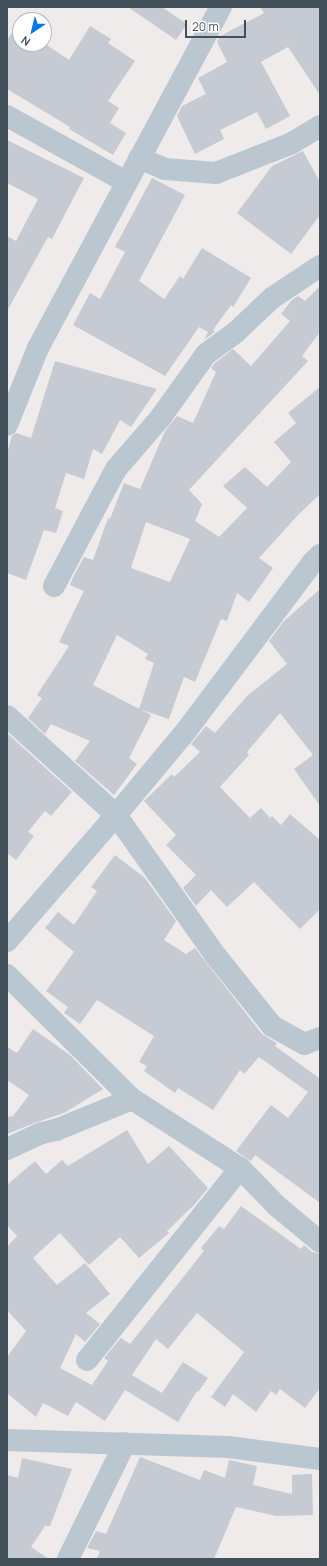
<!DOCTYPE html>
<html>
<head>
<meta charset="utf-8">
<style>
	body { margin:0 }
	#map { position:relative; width:327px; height:1566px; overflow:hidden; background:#efebeb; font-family:Manrope,sans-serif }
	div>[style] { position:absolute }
	.building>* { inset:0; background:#c6cad2 }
	.minor>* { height:22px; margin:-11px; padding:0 11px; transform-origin:11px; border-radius:11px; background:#bac7d0 }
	span { translate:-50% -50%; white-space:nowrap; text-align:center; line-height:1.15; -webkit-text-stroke:3px #fff; paint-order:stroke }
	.frame { position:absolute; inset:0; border:8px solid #42505a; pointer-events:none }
	.north { position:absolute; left:12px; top:12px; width:40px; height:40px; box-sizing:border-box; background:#fff; border:1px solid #b3b9bd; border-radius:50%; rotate:215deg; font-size:11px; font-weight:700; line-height:16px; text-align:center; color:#42505a }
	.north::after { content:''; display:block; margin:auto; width:14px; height:18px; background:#0976ea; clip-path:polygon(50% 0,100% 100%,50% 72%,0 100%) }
	.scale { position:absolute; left:185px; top:20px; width:61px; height:18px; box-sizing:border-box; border:2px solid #42505a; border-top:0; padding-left:5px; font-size:12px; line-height:14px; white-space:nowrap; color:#42505a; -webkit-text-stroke:3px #fff; paint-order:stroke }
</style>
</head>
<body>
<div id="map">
	<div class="building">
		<div style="clip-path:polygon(128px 7px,162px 7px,187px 24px,176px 40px)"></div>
		<div style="clip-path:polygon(260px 7px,320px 7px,320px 95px,288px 47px,261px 62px,290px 116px,266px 129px,257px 112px,220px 130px,224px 139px,195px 154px,177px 116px,182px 106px,206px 94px,198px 78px,227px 62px,217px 42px,220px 36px,264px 13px)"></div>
		<div style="clip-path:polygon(17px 25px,20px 27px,20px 44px,44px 43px,69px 60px,90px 26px,111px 39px,108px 43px,135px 61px,108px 101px,119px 108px,110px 123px,126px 133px,113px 155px,69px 129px,70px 127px,7px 89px,7px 40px)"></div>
		<div style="clip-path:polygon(7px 140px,84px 178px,52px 239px,48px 237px,7px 311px,7px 236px,16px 241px,38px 199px,7px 183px)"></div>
		<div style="clip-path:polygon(303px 151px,320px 182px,320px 215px,291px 254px,237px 213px,272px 166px)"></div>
		<div style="clip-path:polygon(152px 178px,185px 195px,139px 281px,164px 299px,180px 276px,183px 279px,202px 248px,251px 278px,233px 307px,231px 305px,213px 330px,215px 332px,204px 340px,208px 332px,199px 327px,165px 376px,73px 325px,90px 293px,100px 299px,125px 252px,115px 247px)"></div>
		<div style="clip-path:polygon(evenodd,320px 286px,320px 332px,302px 356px,308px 361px,189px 490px,202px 504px,195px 521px,219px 537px,247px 508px,223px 486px,245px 467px,267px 487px,291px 462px,274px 442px,296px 423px,288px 413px,320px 387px,320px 494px,298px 515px,259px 558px,273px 568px,249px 602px,237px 593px,227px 621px,221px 619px,195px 682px,184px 677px,169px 719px,139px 709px,154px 663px,145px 659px,148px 654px,117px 635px,93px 685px,151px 715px,129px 758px,137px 764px,114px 795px,75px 761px,90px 741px,51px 724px,45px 734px,28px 718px,42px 698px,37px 695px,69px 646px,59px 642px,84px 591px,70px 585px,73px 577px,84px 557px,93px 560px,108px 518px,110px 519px,124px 483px,140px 489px,165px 431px,177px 416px,193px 423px,216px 372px,211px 368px,215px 363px,233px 349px,251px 366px,290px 321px,281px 314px,292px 300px,298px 296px,305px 301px,320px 286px,146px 522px,190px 539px,170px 582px,131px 568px,146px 522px)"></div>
		<div style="clip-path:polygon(55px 361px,157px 389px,131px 427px,120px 420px,102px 454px,93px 449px,84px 479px,66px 473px,55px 508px,63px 511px,56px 533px,44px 530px,26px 580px,7px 573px,7px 453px,12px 436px,16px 433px,31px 438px)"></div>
		<div style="clip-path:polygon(320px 589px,320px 806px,294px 769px,313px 755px,280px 713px,247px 752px,249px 755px,220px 787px,250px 818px,261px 808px,270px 818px,272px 816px,281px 825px,290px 814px,320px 840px,320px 909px,300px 929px,254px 882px,227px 907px,211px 890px,196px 906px,183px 888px,196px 875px,166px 845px,176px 835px,144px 801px,172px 774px,174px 777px,200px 752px,191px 744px,206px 726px,215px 733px,247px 696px,287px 664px,269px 641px,283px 622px)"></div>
		<div style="clip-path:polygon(7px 733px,72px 792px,51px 816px,45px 811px,28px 832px,34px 836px,16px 860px,7px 853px)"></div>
		<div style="clip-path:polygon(115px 855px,145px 878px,176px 921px,164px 940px,186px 954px,195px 948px,262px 1034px,277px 1043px,275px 1046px,319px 1078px,320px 1077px,320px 1203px,255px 1155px,251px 1161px,236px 1151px,271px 1105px,288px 1118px,308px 1092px,259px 1057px,244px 1074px,240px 1070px,213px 1110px,178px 1088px,175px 1093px,144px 1071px,147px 1066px,139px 1062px,154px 1036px,97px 1000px,80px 1024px,64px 1013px,68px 1007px,46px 991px,74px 952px,45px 928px,58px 912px,74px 925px,97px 891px,91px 887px)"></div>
		<div style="clip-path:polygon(33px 1029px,70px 1055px,103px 1089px,64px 1113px,37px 1122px,7px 1134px,7px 1117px,13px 1116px,29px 1095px,7px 1080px,7px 1047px,17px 1053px)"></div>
		<div style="clip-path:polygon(127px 1130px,148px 1164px,169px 1146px,208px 1188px,195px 1204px,167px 1231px,169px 1233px,139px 1258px,120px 1237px,89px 1265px,60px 1233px,33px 1258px,57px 1285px,85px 1263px,110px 1294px,86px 1313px,100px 1324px,85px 1342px,76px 1334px,60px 1368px,92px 1385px,108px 1361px,104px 1358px,119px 1340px,121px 1338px,130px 1344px,204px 1251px,201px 1248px,219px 1226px,224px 1229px,241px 1206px,301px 1249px,304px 1245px,312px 1252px,320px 1254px,320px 1388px,305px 1408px,280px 1389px,276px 1395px,271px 1391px,256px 1412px,233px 1394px,225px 1407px,211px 1397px,244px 1352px,197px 1313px,168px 1349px,156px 1339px,132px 1375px,162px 1393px,183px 1362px,208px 1378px,198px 1392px,197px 1391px,178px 1422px,125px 1390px,105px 1421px,76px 1402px,68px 1416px,43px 1403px,36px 1417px,7px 1393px,7px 1357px,26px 1331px,7px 1310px,7px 1247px,17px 1236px,7px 1225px,7px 1185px,35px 1161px,46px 1174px,62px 1160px,68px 1166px)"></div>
		<div style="clip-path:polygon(140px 1457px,200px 1480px,204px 1470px,225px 1478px,229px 1460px,257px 1466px,253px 1485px,292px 1494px,292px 1475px,312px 1474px,313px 1515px,276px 1516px,236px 1507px,214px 1559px,97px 1559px,100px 1551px,87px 1548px,96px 1531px,106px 1534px)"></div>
		<div style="clip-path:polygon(22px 1458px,72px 1469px,50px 1526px,45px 1526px,31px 1547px,49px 1559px,7px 1559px,7px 1475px,18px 1478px)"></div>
	</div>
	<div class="minor">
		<div style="left:7px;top:116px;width:136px;rotate:29deg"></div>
		<div style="left:139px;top:158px;width:28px;rotate:23deg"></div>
		<div style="left:165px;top:169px;width:51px;rotate:4.5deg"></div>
		<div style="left:216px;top:173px;width:82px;rotate:-21.5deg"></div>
		<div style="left:292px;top:143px;width:33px;rotate:-31deg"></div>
		<div style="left:7px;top:425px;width:83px;rotate:-68.1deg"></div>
		<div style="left:38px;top:348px;width:387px;rotate:-61.8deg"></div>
		<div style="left:54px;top:586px;width:132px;rotate:-62.1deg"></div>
		<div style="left:116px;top:469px;width:69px;rotate:-49.1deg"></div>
		<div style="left:161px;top:417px;width:77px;rotate:-54.5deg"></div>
		<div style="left:206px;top:354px;width:37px;rotate:-36deg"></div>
		<div style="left:236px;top:332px;width:50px;rotate:-43.4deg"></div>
		<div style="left:272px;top:298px;width:58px;rotate:-33.7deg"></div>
		<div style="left:7px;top:716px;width:147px;rotate:42.2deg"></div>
		<div style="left:116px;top:815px;width:173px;rotate:54.7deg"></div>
		<div style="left:216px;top:956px;width:90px;rotate:51.3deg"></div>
		<div style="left:272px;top:1026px;width:37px;rotate:29deg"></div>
		<div style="left:304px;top:1044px;width:17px;rotate:-21deg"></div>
		<div style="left:7px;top:941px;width:167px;rotate:-49.1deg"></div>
		<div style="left:116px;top:815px;width:109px;rotate:-50.2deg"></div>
		<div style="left:186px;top:731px;width:211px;rotate:-53.1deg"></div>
		<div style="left:313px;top:562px;width:10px;rotate:-45deg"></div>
		<div style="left:7px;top:975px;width:176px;rotate:44.8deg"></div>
		<div style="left:132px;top:1099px;width:128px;rotate:32.6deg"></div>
		<div style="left:240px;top:1168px;width:53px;rotate:45.8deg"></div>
		<div style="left:277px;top:1206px;width:56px;rotate:39.9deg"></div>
		<div style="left:7px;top:1149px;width:38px;rotate:-25deg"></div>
		<div style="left:42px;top:1133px;width:14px;rotate:-12deg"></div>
		<div style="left:56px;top:1130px;width:82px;rotate:-22.2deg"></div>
		<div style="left:87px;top:1360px;width:246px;rotate:-51.4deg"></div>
		<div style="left:7px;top:1440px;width:222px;rotate:1.8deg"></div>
		<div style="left:229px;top:1447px;width:92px;rotate:7.5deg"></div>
		<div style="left:68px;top:1559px;width:129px;rotate:-63.8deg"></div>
	</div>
	<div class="frame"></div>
	<div class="north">N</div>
	<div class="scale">20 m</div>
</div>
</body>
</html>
